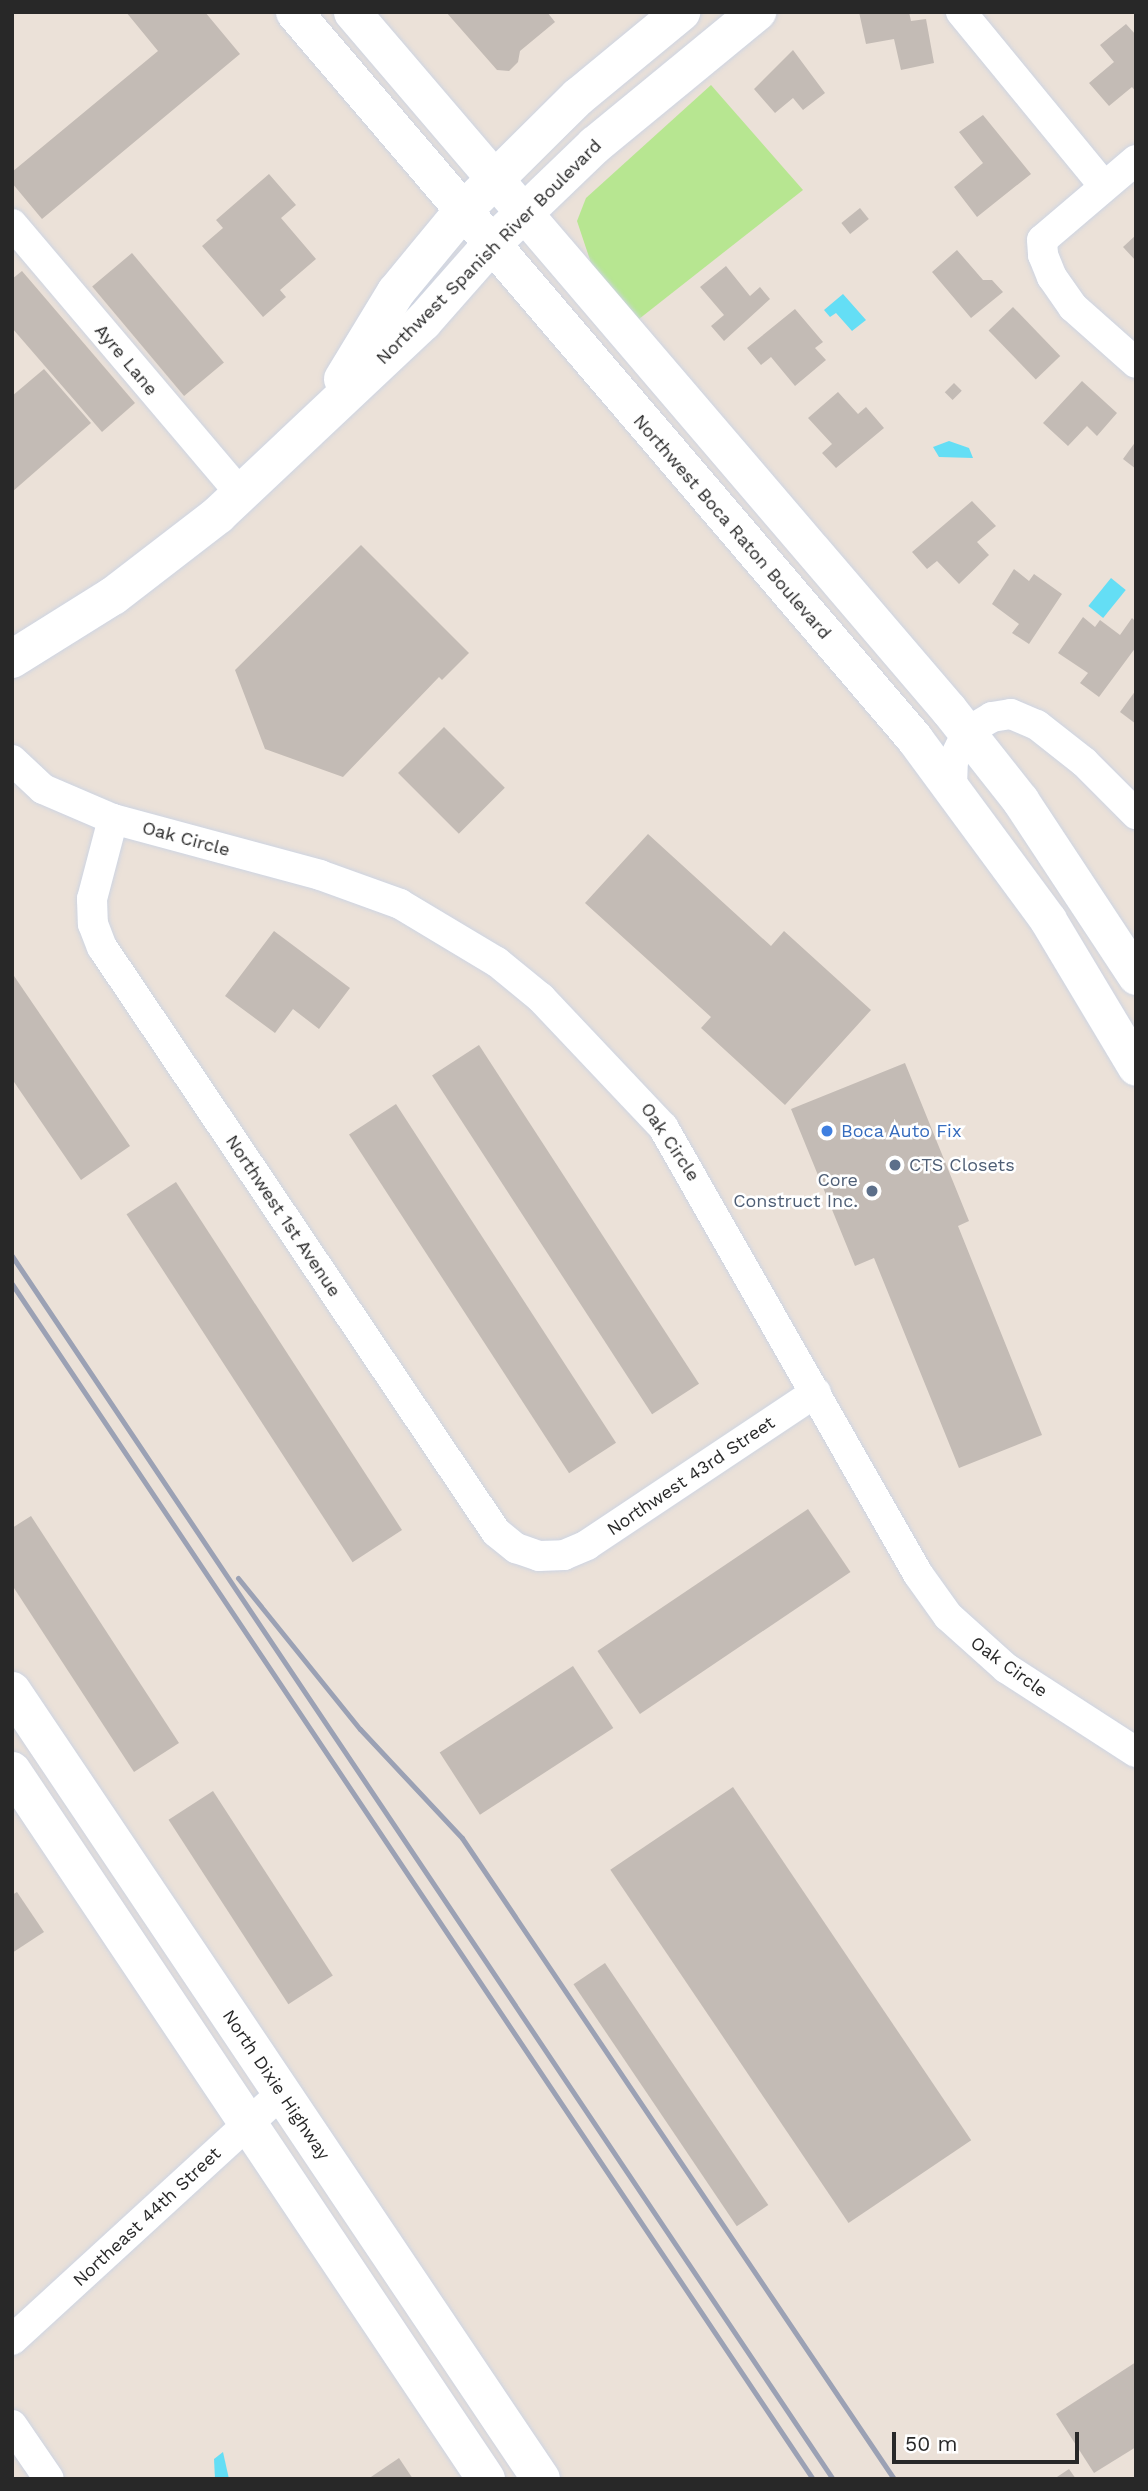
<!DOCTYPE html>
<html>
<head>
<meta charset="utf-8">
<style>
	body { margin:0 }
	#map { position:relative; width:1148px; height:2491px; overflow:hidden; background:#ebe1d8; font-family:"Work Sans",sans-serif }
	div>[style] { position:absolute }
	.green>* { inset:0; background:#b7e691 }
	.water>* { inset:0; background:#64def5; transform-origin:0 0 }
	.building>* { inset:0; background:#c3bbb5; transform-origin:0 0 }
	.roads { filter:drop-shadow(0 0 2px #cdd4e2) drop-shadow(0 0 2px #cdd4e2) }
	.minor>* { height:30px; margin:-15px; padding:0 15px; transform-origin:15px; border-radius:15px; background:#fff }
	.tertiary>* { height:37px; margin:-18.5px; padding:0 18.5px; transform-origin:18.5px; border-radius:18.5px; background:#fff }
	.secondary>* { height:38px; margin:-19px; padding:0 19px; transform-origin:19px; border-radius:19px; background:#fff }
	.rail>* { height:5px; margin:-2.5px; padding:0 2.5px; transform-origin:2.5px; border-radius:2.5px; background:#9ba1b4 }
	.dots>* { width:19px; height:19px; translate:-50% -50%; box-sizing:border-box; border:4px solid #fff; border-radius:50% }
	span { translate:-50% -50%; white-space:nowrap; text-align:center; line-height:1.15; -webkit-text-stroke:5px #fff; paint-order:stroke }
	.street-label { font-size:18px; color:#282828 }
	.shop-label { font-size:18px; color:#366cbe }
	.left { translate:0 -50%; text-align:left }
	.service-label { font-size:18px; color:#4e5e75 }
	.right { translate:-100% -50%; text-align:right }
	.frame { position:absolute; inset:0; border:14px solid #282828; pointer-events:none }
	.scale { position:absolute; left:892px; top:2432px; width:187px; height:32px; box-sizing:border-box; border:4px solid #282828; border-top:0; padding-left:9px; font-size:21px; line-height:24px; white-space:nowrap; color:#282828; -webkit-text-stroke:5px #fff; paint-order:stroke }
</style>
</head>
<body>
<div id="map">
	<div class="green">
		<div style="clip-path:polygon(711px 85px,803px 190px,639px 319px,591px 263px,577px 221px,586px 198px)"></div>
	</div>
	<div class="water">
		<div style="clip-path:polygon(843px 294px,866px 320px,852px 331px,836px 313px,830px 317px,824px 310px)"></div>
		<div style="clip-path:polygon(949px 441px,969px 448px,973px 458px,939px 457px,933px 447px)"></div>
		<div style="left:1111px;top:578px;width:19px;height:36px;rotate:39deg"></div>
		<div style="clip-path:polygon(223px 2452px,229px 2479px,215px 2479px,214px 2459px)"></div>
	</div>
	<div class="building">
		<div style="clip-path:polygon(126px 12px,205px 12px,240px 54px,42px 219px,12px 183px,12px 172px,158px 51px)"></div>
		<div style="clip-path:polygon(446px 12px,547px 12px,555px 22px,520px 51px,518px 62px,509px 71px,497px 70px)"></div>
		<div style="clip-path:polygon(859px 12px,909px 12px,911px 21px,926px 19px,934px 63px,901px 70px,894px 39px,866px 44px)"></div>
		<div style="clip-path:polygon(1126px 24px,1136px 35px,1136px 92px,1132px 87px,1109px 106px,1089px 83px,1114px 62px,1100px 45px)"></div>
		<div style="clip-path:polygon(793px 50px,825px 93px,803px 110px,793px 98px,775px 113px,754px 89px)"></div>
		<div style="clip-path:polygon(983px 115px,1031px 174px,977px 217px,954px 187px,983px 163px,959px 132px)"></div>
		<div style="clip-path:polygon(269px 174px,296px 205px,281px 218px,316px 259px,280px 290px,286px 297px,263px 317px,202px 246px,223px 228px,216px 220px)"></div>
		<div style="left:860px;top:208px;width:14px;height:24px;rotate:51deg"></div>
		<div style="clip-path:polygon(1136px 235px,1136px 261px,1123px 247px)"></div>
		<div style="clip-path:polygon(957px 250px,983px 280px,992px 280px,1003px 292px,971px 318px,932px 272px)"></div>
		<div style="left:132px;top:253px;width:143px;height:52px;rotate:50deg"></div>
		<div style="clip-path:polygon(726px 266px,750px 296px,760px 287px,770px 299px,724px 341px,711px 326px,724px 315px,700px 287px)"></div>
		<div style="clip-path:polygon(22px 271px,135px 403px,102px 432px,12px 328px,12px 279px)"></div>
		<div style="left:1013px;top:307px;width:68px;height:34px;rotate:46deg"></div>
		<div style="clip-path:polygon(795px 309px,823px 342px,815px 348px,826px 360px,795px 386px,771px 357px,761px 365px,747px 348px)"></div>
		<div style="clip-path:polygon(44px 369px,91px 423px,12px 492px,12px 396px)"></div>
		<div style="clip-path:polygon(1082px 381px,1117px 413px,1097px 436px,1087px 426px,1068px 446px,1043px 423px)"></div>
		<div style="left:954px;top:383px;width:11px;height:13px;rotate:45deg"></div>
		<div style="clip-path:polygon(838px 392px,858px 414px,866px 407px,884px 428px,836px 468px,822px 453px,832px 444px,808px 418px)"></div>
		<div style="clip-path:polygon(1136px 441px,1136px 469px,1123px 459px)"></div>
		<div style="clip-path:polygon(972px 501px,996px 526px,977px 542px,989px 555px,959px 584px,937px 561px,927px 569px,912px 552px)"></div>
		<div style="clip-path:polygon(361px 545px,469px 653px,442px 680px,439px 677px,343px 777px,265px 749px,235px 670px)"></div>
		<div style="clip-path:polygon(1014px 569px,1029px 581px,1034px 574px,1062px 594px,1029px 644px,1012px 633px,1019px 624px,992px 604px)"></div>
		<div style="clip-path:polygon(1083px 617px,1095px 627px,1100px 620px,1120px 635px,1132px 618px,1136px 622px,1136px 647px,1099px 697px,1080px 683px,1088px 673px,1058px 653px)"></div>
		<div style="clip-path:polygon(1136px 690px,1136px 724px,1120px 712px)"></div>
		<div style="left:444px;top:727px;width:86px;height:65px;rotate:45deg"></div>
		<div style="clip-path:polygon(648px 834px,771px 946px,784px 931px,871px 1010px,785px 1105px,701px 1028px,711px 1017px,585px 903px)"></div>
		<div style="clip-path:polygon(274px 931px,350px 988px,319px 1029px,293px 1009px,275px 1033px,225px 996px)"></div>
		<div style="clip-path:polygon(12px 973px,130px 1146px,81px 1180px,12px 1079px)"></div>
		<div style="left:479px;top:1045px;width:404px;height:56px;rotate:57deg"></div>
		<div style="clip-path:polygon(905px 1063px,969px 1221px,958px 1226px,1042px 1435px,959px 1468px,874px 1258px,855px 1266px,791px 1109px)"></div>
		<div style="left:396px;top:1104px;width:404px;height:56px;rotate:57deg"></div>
		<div style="left:176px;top:1182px;width:415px;height:59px;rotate:57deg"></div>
		<div style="left:808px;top:1509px;width:76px;height:254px;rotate:56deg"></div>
		<div style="clip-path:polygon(31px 1516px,179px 1743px,134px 1772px,12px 1585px,12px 1528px)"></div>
		<div style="left:573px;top:1666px;width:74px;height:159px;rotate:57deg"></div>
		<div style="left:733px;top:1787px;width:426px;height:148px;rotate:56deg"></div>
		<div style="left:213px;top:1791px;width:220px;height:53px;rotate:57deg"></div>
		<div style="clip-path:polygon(17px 1892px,44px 1932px,12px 1953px,12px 1895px)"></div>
		<div style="left:605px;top:1963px;width:292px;height:38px;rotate:56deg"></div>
		<div style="clip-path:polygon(1136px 2362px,1136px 2447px,1094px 2473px,1056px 2414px)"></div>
		<div style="clip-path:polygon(399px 2458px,413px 2479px,368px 2479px)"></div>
		<div style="clip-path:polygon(1069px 2469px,1076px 2479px,1054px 2479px)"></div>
	</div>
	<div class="roads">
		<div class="minor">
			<div style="left:961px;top:12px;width:224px;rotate:50.6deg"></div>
			<div style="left:1136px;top:160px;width:123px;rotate:139.6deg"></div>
			<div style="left:1042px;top:240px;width:15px;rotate:86deg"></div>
			<div style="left:1043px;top:255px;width:24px;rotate:68deg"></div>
			<div style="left:1052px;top:277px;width:37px;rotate:55deg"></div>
			<div style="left:1073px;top:307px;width:84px;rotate:41.6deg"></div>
			<div style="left:12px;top:224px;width:354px;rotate:49.7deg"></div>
			<div style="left:12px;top:760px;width:42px;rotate:43.1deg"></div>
			<div style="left:43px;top:789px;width:76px;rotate:23.2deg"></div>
			<div style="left:113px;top:819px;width:214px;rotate:15.1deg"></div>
			<div style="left:320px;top:875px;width:85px;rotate:19.9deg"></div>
			<div style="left:400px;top:904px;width:113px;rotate:30.9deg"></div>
			<div style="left:497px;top:962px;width:57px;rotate:39.3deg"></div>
			<div style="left:541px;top:998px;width:178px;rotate:46.6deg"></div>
			<div style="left:663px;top:1127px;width:515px;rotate:60.3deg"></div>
			<div style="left:918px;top:1574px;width:52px;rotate:54.5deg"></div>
			<div style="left:948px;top:1616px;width:78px;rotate:41.9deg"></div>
			<div style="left:1006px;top:1668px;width:155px;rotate:32.9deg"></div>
			<div style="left:952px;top:786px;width:25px;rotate:-88deg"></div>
			<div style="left:953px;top:761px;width:32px;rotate:-64deg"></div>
			<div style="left:967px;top:732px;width:29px;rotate:-31deg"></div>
			<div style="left:992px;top:717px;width:19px;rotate:-9deg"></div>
			<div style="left:1011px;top:714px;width:28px;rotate:23deg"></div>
			<div style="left:1037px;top:725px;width:60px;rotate:38.2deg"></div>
			<div style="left:1084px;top:762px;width:74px;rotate:45deg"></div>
			<div style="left:113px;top:819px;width:83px;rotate:104.7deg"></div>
			<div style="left:92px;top:899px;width:25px;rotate:88deg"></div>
			<div style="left:93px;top:924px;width:25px;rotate:69deg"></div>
			<div style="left:102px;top:947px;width:705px;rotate:56.04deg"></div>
			<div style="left:496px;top:1532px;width:26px;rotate:39deg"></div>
			<div style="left:516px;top:1548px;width:24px;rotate:19deg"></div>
			<div style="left:539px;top:1556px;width:25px;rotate:-2deg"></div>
			<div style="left:564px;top:1555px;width:25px;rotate:-23deg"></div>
			<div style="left:587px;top:1545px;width:275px;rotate:-33.7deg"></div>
			<div style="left:12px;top:2340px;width:366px;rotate:-42.5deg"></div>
			<div style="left:12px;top:2425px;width:65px;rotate:55.6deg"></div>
		</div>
		<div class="tertiary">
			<div style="left:294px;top:12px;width:955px;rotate:49.5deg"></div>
			<div style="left:914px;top:738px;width:226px;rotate:53.6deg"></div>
			<div style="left:1048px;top:920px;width:171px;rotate:59.1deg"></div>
			<div style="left:352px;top:12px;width:918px;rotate:49.46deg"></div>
			<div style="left:949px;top:710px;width:115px;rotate:51.7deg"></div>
			<div style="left:1020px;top:800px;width:211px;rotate:56.6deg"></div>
		</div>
		<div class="secondary">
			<div style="left:343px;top:379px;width:102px;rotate:-58.7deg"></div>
			<div style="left:396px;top:292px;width:104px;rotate:-50.5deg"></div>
			<div style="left:462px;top:212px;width:163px;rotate:-44.8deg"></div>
			<div style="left:578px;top:97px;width:134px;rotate:-39.5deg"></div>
			<div style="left:12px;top:659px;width:119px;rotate:-32deg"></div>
			<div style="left:113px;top:596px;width:133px;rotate:-37.6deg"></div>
			<div style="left:218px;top:515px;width:282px;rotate:-43.3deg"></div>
			<div style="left:423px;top:322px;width:101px;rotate:-48.6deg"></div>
			<div style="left:490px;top:246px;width:146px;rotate:-43.9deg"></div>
			<div style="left:595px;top:145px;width:210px;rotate:-39.4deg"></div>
			<div style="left:12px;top:1691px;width:949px;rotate:56.13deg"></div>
			<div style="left:12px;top:1771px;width:852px;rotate:56.2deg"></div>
		</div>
	</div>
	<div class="rail">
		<div style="left:12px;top:1256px;width:1473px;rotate:56.13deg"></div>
		<div style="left:12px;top:1284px;width:1439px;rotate:56.17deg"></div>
		<div style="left:238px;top:1578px;width:194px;rotate:51.1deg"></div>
		<div style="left:360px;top:1729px;width:149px;rotate:46.9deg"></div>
		<div style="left:462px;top:1838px;width:773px;rotate:56.02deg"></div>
	</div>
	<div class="dots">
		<div style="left:827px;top:1131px;background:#3f7fe0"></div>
		<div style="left:895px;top:1165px;background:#5c6f8a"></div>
		<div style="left:872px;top:1191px;background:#5c6f8a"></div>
	</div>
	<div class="street-label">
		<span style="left:489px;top:252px;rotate:-45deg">Northwest Spanish River Boulevard</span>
		<span style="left:126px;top:360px;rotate:50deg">Ayre Lane</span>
		<span style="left:732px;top:527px;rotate:49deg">Northwest Boca Raton Boulevard</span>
		<span style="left:186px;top:839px;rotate:15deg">Oak Circle</span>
		<span style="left:670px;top:1142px;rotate:56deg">Oak Circle</span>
		<span style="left:283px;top:1216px;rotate:56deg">Northwest 1st Avenue</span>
		<span style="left:691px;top:1476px;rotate:-34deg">Northwest 43rd Street</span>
		<span style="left:1009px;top:1667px;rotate:36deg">Oak Circle</span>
		<span style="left:276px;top:2085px;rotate:56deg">North Dixie Highway</span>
		<span style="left:147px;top:2217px;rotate:-43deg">Northeast 44th Street</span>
	</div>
	<div class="shop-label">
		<span class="left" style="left:841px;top:1131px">Boca Auto Fix</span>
	</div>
	<div class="service-label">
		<span class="left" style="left:909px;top:1165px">CTS Closets</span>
		<span class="right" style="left:858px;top:1191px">Core<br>Construct Inc.</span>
	</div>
	<div class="frame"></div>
	<div class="scale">50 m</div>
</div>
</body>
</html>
